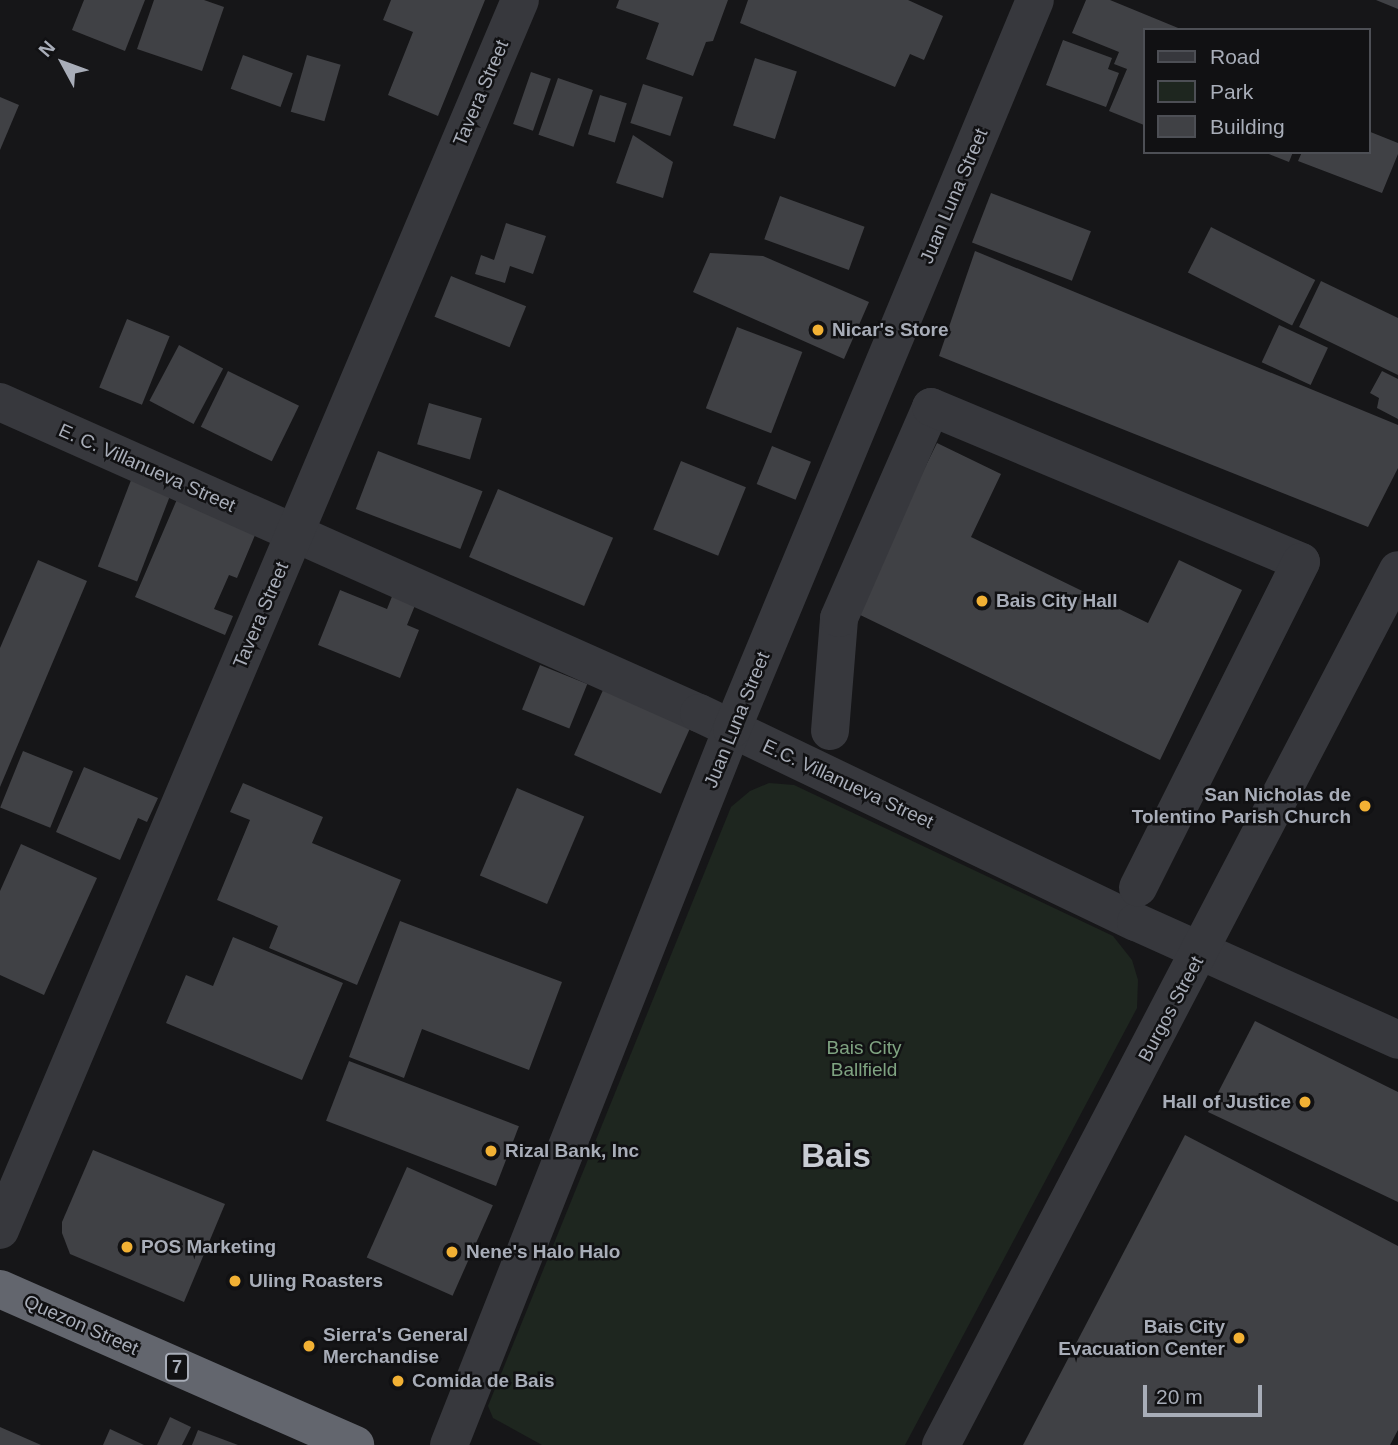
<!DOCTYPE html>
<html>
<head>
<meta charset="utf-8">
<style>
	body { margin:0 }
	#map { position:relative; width:1398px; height:1445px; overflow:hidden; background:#161618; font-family:Helvetica,sans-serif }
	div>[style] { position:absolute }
	.green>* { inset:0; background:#1e261f }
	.building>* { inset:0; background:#404145; transform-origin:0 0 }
	.minor>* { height:38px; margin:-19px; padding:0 19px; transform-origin:19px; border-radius:19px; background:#37383d }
	.highway>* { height:38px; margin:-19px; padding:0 19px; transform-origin:19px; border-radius:19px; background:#63666e }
	.dots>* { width:19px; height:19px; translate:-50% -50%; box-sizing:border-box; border:4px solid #111113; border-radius:50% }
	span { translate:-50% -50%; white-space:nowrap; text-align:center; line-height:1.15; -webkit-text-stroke:5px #111113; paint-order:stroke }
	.shield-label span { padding:2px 5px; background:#111113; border:2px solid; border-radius:5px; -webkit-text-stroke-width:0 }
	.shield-label { font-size:18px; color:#a8adb8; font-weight:700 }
	.street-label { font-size:19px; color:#a8adb8 }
	.poi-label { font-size:19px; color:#a8adb8; font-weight:700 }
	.left { translate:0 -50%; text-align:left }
	.right { translate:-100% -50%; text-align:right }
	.park-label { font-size:19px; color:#7fa381 }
	.town-label { font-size:33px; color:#c9ccd4; font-weight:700 }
	.legend { position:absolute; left:1143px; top:28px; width:228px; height:126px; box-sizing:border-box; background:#111113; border:2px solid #4d4f55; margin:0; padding:9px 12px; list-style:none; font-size:21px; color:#a8adb8 }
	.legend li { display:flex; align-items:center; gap:14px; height:35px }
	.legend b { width:35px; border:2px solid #4d4f55 }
	.north { position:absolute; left:28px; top:28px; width:70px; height:70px; -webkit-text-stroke:5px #111113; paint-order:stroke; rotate:311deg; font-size:19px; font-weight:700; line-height:28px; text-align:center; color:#a8adb8 }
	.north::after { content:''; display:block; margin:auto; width:24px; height:32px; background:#a8adb8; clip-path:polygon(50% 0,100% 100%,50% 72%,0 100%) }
	.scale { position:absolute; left:1143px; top:1385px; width:119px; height:32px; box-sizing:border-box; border:4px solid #a8adb8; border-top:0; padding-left:9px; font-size:21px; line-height:24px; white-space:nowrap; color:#a8adb8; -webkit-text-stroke:5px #111113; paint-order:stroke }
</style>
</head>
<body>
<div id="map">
	<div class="green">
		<div style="clip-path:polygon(769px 783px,794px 785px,1113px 936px,1132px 960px,1138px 980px,1137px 1008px,905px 1445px,542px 1445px,493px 1418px,488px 1406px,731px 807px,750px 791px)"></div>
	</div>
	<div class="building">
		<div style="clip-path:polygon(84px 0,145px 0,125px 51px,72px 30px)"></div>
		<div style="clip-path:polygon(154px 0,204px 0,224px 7px,202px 71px,137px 49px)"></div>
		<div style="clip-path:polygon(391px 0,485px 0,438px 116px,388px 95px,413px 32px,383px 20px)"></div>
		<div style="clip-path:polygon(619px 0,728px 0,713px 41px,706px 42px,693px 76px,646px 59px,659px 23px,616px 8px)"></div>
		<div style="clip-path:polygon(748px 0,908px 0,943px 16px,924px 60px,910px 54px,895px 87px,740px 23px)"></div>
		<div style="clip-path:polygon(1086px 0,1110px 0,1183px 30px,1144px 30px,1144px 125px,1109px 111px,1127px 69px,1114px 64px,1119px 52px,1072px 33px)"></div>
		<div style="clip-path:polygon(1376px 0,1398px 0,1398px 9px)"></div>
		<div style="clip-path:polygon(1063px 40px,1112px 58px,1108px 69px,1119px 73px,1106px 107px,1046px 85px)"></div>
		<div style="left:243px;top:55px;width:53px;height:36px;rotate:20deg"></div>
		<div style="left:307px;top:55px;width:35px;height:59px;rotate:16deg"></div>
		<div style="left:755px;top:58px;width:44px;height:71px;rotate:18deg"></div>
		<div style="left:531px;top:72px;width:21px;height:55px;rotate:19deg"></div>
		<div style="left:558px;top:78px;width:37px;height:60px;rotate:19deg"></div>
		<div style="left:643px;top:84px;width:42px;height:41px;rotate:18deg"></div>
		<div style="left:600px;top:95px;width:28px;height:41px;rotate:17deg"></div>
		<div style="clip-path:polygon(0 97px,19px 105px,0 150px)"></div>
		<div style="clip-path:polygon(1368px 131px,1398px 143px,1398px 154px,1382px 193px,1298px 161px,1302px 152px,1368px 152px)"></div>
		<div style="clip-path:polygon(633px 135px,673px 162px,663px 198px,616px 183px)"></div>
		<div style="clip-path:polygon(1264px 152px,1293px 152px,1289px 162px)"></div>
		<div style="left:991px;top:193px;width:107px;height:53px;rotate:21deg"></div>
		<div style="left:780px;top:196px;width:90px;height:46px;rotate:20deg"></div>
		<div style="clip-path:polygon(506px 223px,546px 236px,533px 274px,510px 266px,505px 283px,475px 274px,481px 255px,494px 260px)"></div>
		<div style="left:1211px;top:227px;width:117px;height:51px;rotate:27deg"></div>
		<div style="clip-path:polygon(975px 251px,1398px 425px,1398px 468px,1368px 527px,939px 356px)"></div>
		<div style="clip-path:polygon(710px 253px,763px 256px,869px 302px,844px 359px,693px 292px)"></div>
		<div style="left:451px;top:276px;width:81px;height:44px;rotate:22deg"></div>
		<div style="clip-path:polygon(1321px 281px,1398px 318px,1398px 375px,1299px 327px)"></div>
		<div style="left:127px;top:319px;width:46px;height:74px;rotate:22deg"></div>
		<div style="left:1279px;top:325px;width:54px;height:41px;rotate:25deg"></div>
		<div style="left:737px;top:327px;width:70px;height:87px;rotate:21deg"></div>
		<div style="left:179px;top:345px;width:50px;height:63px;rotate:28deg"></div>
		<div style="left:228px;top:371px;width:79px;height:62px;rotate:26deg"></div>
		<div style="clip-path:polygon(1382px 371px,1398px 379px,1398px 419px,1377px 408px,1379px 398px,1370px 393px)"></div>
		<div style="left:429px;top:403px;width:55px;height:43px;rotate:16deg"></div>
		<div style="clip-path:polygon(937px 443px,1001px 474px,971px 537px,1148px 623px,1179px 560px,1242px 590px,1160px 760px,854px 612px)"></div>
		<div style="left:772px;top:446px;width:42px;height:41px;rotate:22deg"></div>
		<div style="left:378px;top:451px;width:112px;height:62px;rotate:21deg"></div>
		<div style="left:681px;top:461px;width:70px;height:74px;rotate:22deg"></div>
		<div style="left:133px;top:475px;width:42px;height:98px;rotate:21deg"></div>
		<div style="left:498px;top:489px;width:125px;height:74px;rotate:23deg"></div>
		<div style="clip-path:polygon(178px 497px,258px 528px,237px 578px,229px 575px,214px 609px,233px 616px,225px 635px,135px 597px)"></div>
		<div style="clip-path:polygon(38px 560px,87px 581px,0 787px,0 648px)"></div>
		<div style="clip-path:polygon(395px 589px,418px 598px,407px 625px,419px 630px,400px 678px,318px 645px,340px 590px,387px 609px)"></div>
		<div style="left:540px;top:665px;width:51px;height:48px;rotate:22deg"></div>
		<div style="left:607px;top:681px;width:95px;height:81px;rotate:24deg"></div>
		<div style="left:23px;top:751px;width:54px;height:61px;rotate:22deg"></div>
		<div style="clip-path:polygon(84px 767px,158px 798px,147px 822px,138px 818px,120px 860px,56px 832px)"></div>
		<div style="clip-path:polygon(243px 783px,323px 817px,312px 843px,401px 880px,357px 985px,269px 948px,278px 926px,217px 900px,250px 820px,230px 812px)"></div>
		<div style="left:517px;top:788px;width:73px;height:95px;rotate:23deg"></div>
		<div style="clip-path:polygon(21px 844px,97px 878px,44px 995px,0 975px,0 891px)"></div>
		<div style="clip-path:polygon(400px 921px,562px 982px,529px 1070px,422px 1029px,404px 1078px,349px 1057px)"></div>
		<div style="clip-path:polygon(233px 937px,343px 983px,302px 1080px,166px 1023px,186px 975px,213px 986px)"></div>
		<div style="clip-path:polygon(1255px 1021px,1398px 1092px,1398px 1202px,1208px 1112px)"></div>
		<div style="left:349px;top:1061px;width:182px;height:64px;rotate:21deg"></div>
		<div style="clip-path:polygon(1185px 1135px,1398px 1246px,1398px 1430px,1390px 1445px,1023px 1445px)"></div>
		<div style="clip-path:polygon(93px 1150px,225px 1204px,184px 1302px,70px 1254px,62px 1233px,62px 1222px)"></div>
		<div style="left:407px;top:1167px;width:94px;height:99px;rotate:24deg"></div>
		<div style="clip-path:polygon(170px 1417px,191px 1427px,182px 1445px,157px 1445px)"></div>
		<div style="clip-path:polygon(0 1427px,41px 1445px,0 1445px)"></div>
		<div style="clip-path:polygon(110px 1429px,144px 1445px,103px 1445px)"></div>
		<div style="clip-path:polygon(198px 1430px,238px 1445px,192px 1445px)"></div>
	</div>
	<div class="minor">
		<div style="left:0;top:402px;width:765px;rotate:23.99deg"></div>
		<div style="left:699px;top:713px;width:484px;rotate:25.6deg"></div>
		<div style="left:1136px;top:922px;width:287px;rotate:24.2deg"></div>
		<div style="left:830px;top:731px;width:113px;rotate:-85.4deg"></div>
		<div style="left:839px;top:618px;width:230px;rotate:-66.4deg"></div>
		<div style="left:931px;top:407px;width:401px;rotate:22.7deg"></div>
		<div style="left:1301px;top:562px;width:364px;rotate:116.6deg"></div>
		<div style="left:0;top:1230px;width:1335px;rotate:-67.08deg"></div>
		<div style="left:449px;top:1445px;width:770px;rotate:-68.43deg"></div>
		<div style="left:732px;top:729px;width:789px;rotate:-67.43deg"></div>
		<div style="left:941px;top:1445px;width:987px;rotate:-62.42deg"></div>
	</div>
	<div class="highway">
		<div style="left:0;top:1289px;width:388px;rotate:23.7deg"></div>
	</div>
	<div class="dots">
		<div style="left:818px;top:330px;background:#f2b134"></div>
		<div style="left:982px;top:601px;background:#f2b134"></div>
		<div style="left:1365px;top:806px;background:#f2b134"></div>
		<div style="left:1305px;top:1102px;background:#f2b134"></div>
		<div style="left:491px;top:1151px;background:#f2b134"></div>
		<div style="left:127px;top:1247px;background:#f2b134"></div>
		<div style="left:452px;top:1252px;background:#f2b134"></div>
		<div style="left:235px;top:1281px;background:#f2b134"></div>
		<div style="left:1239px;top:1338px;background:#f2b134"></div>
		<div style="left:309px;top:1346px;background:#f2b134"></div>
		<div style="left:398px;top:1381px;background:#f2b134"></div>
	</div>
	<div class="shield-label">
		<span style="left:177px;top:1367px">7</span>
	</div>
	<div class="street-label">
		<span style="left:481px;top:93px;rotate:-67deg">Tavera Street</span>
		<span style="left:954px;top:196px;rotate:-67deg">Juan Luna Street</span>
		<span style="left:147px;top:468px;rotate:24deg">E. C. Villanueva Street</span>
		<span style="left:261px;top:615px;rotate:-67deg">Tavera Street</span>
		<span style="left:737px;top:720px;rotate:-68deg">Juan Luna Street</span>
		<span style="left:848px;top:784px;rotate:25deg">E.C. Villanueva Street</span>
		<span style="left:1171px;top:1009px;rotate:-62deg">Burgos Street</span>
		<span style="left:81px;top:1325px;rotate:24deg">Quezon Street</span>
	</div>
	<div class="poi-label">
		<span class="left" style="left:832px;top:330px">Nicar's Store</span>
		<span class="left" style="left:996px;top:601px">Bais City Hall</span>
		<span class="right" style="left:1351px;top:806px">San Nicholas de<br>Tolentino Parish Church</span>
		<span class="right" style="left:1291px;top:1102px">Hall of Justice</span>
		<span class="left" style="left:505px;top:1151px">Rizal Bank, Inc</span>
		<span class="left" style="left:141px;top:1247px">POS Marketing</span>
		<span class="left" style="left:466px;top:1252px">Nene's Halo Halo</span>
		<span class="left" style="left:249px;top:1281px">Uling Roasters</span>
		<span class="right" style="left:1225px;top:1338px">Bais City<br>Evacuation Center</span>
		<span class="left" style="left:323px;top:1346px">Sierra's General<br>Merchandise</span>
		<span class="left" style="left:412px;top:1381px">Comida de Bais</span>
	</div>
	<div class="park-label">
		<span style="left:864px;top:1059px">Bais City<br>Ballfield</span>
	</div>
	<div class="town-label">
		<span style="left:836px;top:1156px">Bais</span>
	</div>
	<ul class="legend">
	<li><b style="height:9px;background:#37383d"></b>Road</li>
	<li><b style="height:19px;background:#1e261f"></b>Park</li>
	<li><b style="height:19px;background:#404145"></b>Building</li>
	</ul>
	<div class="north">N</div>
	<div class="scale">20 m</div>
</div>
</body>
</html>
